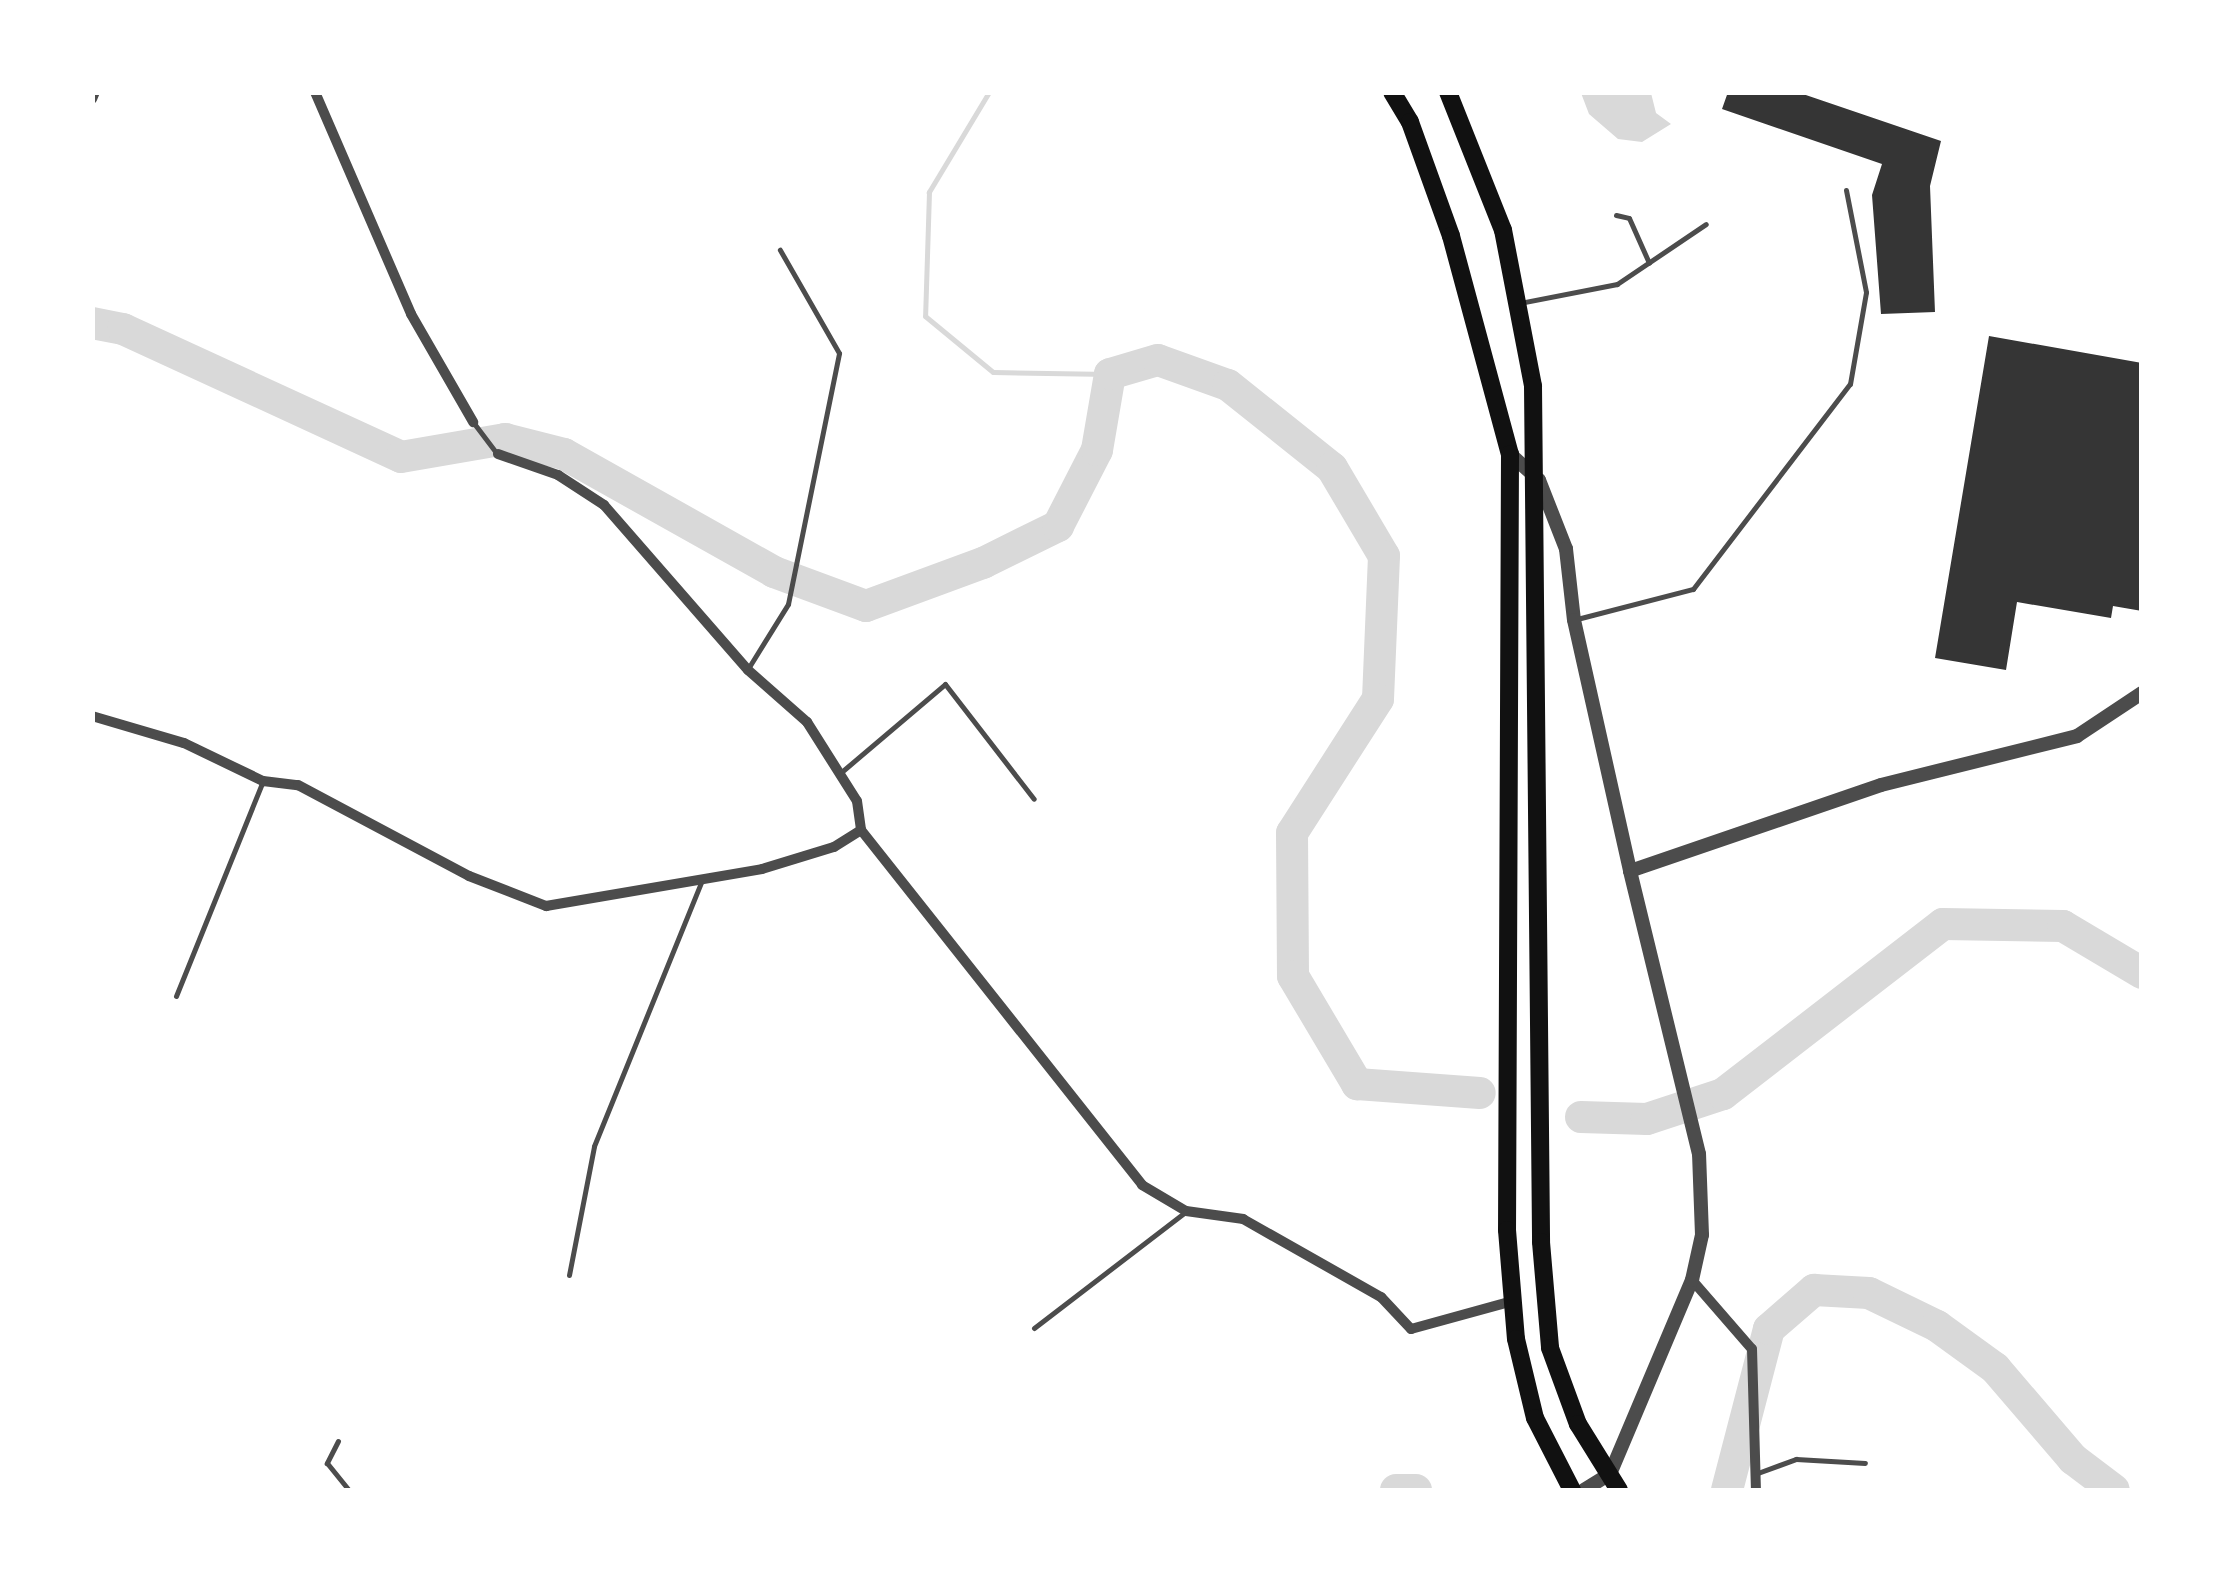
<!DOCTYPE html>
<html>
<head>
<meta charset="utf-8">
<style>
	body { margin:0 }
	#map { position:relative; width:2234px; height:1583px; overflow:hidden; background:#fff; font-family:"Public Sans",sans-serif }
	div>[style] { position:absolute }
	.water>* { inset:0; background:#d9d9d9 }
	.stream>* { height:5px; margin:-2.5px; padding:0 2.5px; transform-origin:2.5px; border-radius:2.5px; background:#d9d9d9 }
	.river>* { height:32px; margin:-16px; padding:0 16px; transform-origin:16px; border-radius:16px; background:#d9d9d9 }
	.building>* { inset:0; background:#353535 }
	.service>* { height:5px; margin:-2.5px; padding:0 2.5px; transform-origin:2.5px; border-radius:2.5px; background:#4c4c4c }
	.minor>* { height:10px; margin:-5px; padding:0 5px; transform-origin:5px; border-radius:5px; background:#4c4c4c }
	.tertiary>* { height:14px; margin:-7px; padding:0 7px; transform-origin:7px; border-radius:7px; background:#4c4c4c }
	.primary>* { height:18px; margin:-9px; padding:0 9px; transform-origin:9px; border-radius:9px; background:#111 }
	span { translate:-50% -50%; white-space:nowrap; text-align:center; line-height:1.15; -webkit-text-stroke:10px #fff; paint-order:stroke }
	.frame { position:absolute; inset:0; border:95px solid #fff; pointer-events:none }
</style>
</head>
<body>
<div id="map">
	<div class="water">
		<div style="clip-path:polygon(1581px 93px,1651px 93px,1656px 113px,1671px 124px,1642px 142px,1618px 139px,1589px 114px)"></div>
	</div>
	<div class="stream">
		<div style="left:989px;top:92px;width:117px;rotate:121deg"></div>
		<div style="left:929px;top:192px;width:124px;rotate:91.8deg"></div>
		<div style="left:925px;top:316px;width:88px;rotate:39.5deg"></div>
		<div style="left:993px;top:372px;width:117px;rotate:1deg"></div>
	</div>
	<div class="river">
		<div style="left:92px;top:323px;width:32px;rotate:11deg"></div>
		<div style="left:123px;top:329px;width:306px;rotate:24.7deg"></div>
		<div style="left:401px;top:457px;width:106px;rotate:-9.8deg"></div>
		<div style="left:505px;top:439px;width:61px;rotate:14.3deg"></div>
		<div style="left:564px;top:454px;width:241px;rotate:29.3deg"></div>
		<div style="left:774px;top:572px;width:98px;rotate:20.3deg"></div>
		<div style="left:866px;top:606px;width:125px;rotate:-20.2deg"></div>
		<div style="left:983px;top:563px;width:84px;rotate:-26.3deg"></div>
		<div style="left:1058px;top:526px;width:85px;rotate:-62.8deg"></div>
		<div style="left:1097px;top:450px;width:77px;rotate:-80.3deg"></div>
		<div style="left:1110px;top:374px;width:50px;rotate:-16.3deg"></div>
		<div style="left:1158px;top:360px;width:74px;rotate:19.7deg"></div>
		<div style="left:1228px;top:385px;width:133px;rotate:38.6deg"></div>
		<div style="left:1332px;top:468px;width:102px;rotate:59.4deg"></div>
		<div style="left:1384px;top:556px;width:143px;rotate:92.4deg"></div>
		<div style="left:1378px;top:699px;width:159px;rotate:122.7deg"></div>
		<div style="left:1292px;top:833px;width:143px;rotate:89.6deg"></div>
		<div style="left:1293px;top:976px;width:126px;rotate:59.3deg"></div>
		<div style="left:1357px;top:1084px;width:123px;rotate:4.2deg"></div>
		<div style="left:1581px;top:1117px;width:66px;rotate:1.7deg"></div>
		<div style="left:1647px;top:1119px;width:80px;rotate:-18.2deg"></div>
		<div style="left:1723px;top:1094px;width:278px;rotate:-37.7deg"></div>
		<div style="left:1943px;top:924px;width:120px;rotate:1deg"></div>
		<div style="left:2063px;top:926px;width:92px;rotate:30.7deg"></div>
		<div style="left:1396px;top:1490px;width:20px"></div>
		<div style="left:1727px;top:1490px;width:166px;rotate:-75.4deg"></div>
		<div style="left:1769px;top:1329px;width:60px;rotate:-40.9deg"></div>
		<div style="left:1814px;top:1290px;width:55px;rotate:3.1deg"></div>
		<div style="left:1869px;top:1293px;width:76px;rotate:25.9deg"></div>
		<div style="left:1937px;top:1326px;width:72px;rotate:35.9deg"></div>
		<div style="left:1995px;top:1368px;width:120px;rotate:49.4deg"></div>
		<div style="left:2073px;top:1459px;width:51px;rotate:37.1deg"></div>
	</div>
	<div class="building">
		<div style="clip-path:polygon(1728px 92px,1797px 92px,1941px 141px,1930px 186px,1935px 312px,1881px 314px,1872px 195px,1882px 164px,1722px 109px)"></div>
		<div style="clip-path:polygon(1989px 336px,2142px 363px,2142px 611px,2113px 606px,2111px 618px,2017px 602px,2006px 670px,1935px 658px)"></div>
	</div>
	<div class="service">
		<div style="left:1616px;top:215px;width:13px;rotate:13deg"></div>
		<div style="left:1629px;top:218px;width:49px;rotate:66deg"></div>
		<div style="left:1520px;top:303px;width:99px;rotate:-11.1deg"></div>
		<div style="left:1617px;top:284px;width:107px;rotate:-34deg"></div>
		<div style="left:473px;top:422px;width:38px;rotate:53deg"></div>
		<div style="left:1577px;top:619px;width:120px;rotate:-14.5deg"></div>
		<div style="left:1693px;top:589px;width:258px;rotate:-52.6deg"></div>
		<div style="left:1850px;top:384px;width:93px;rotate:-80.1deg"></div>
		<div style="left:1866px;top:292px;width:104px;rotate:-101.1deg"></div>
		<div style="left:749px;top:667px;width:74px;rotate:-58.2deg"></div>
		<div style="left:788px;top:604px;width:256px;rotate:-78.5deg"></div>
		<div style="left:839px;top:353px;width:119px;rotate:-119.8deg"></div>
		<div style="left:839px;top:774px;width:139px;rotate:-40.3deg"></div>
		<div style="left:945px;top:684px;width:145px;rotate:52.3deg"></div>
		<div style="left:176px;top:996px;width:230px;rotate:-68deg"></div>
		<div style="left:569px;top:1275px;width:131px;rotate:-79deg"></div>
		<div style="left:594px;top:1146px;width:287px;rotate:-67.9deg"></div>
		<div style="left:1034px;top:1328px;width:189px;rotate:-37.5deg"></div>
		<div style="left:338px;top:1441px;width:25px;rotate:117deg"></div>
		<div style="left:327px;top:1463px;width:35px;rotate:51deg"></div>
		<div style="left:1755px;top:1474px;width:44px;rotate:-20.1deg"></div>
		<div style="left:1796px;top:1459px;width:69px;rotate:3.3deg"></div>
	</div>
	<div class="minor">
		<div style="left:315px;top:92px;width:242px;rotate:66.6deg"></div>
		<div style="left:411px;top:314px;width:125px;rotate:60.1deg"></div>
		<div style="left:92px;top:99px;width:8px;rotate:-67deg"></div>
		<div style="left:498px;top:454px;width:64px;rotate:19.3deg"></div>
		<div style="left:558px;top:475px;width:55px;rotate:33.1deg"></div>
		<div style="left:604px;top:505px;width:219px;rotate:48.9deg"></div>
		<div style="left:748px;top:670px;width:79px;rotate:41.4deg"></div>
		<div style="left:807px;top:722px;width:93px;rotate:57.7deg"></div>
		<div style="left:857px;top:801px;width:29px;rotate:82deg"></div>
		<div style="left:861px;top:830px;width:453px;rotate:51.6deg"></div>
		<div style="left:1142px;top:1185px;width:51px;rotate:30.6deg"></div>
		<div style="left:1186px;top:1211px;width:58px;rotate:8deg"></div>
		<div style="left:1243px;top:1219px;width:159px;rotate:29.5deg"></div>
		<div style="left:1381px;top:1297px;width:44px;rotate:46.8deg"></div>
		<div style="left:1411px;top:1329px;width:106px;rotate:-15.4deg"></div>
		<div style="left:92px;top:716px;width:96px;rotate:16.4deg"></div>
		<div style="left:184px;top:743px;width:88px;rotate:25.7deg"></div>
		<div style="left:263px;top:781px;width:35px;rotate:7deg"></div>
		<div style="left:298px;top:785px;width:194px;rotate:28deg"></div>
		<div style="left:469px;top:876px;width:83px;rotate:21.3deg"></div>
		<div style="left:546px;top:906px;width:219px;rotate:-9.7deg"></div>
		<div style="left:762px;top:869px;width:75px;rotate:-17deg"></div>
		<div style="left:834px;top:847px;width:32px;rotate:-32deg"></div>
		<div style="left:1692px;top:1280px;width:91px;rotate:49deg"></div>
		<div style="left:1752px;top:1349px;width:141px;rotate:88.4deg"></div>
	</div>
	<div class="tertiary">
		<div style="left:1510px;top:454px;width:39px;rotate:42deg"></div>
		<div style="left:1539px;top:480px;width:74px;rotate:68.6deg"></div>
		<div style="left:1566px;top:549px;width:71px;rotate:83.6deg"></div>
		<div style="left:1574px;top:620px;width:257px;rotate:77.4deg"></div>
		<div style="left:1584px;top:1490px;width:31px;rotate:-32deg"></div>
		<div style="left:1610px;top:1474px;width:211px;rotate:-67.1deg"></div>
		<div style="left:1692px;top:1280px;width:46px;rotate:-77.5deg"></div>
		<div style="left:1702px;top:1235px;width:81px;rotate:-92.1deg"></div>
		<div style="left:1699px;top:1154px;width:291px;rotate:-103.7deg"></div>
		<div style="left:1630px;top:871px;width:265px;rotate:-18.9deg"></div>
		<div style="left:1881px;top:785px;width:202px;rotate:-14deg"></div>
		<div style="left:2077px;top:736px;width:78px;rotate:-33.5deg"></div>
	</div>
	<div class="primary">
		<div style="left:1392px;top:92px;width:35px;rotate:59deg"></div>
		<div style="left:1410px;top:122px;width:121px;rotate:70.2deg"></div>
		<div style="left:1451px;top:236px;width:226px;rotate:74.9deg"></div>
		<div style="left:1510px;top:454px;width:776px;rotate:90.22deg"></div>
		<div style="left:1507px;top:1230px;width:109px;rotate:85.3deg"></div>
		<div style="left:1516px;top:1339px;width:81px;rotate:76.5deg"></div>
		<div style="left:1535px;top:1418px;width:81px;rotate:62.8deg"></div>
		<div style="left:1448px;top:92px;width:149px;rotate:68.3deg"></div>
		<div style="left:1503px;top:230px;width:159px;rotate:79.1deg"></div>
		<div style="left:1533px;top:386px;width:856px;rotate:89.46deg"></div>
		<div style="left:1541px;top:1242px;width:106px;rotate:85.1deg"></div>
		<div style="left:1550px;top:1348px;width:81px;rotate:69.8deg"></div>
		<div style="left:1578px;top:1424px;width:78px;rotate:58.2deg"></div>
	</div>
	<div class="frame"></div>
</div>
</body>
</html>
